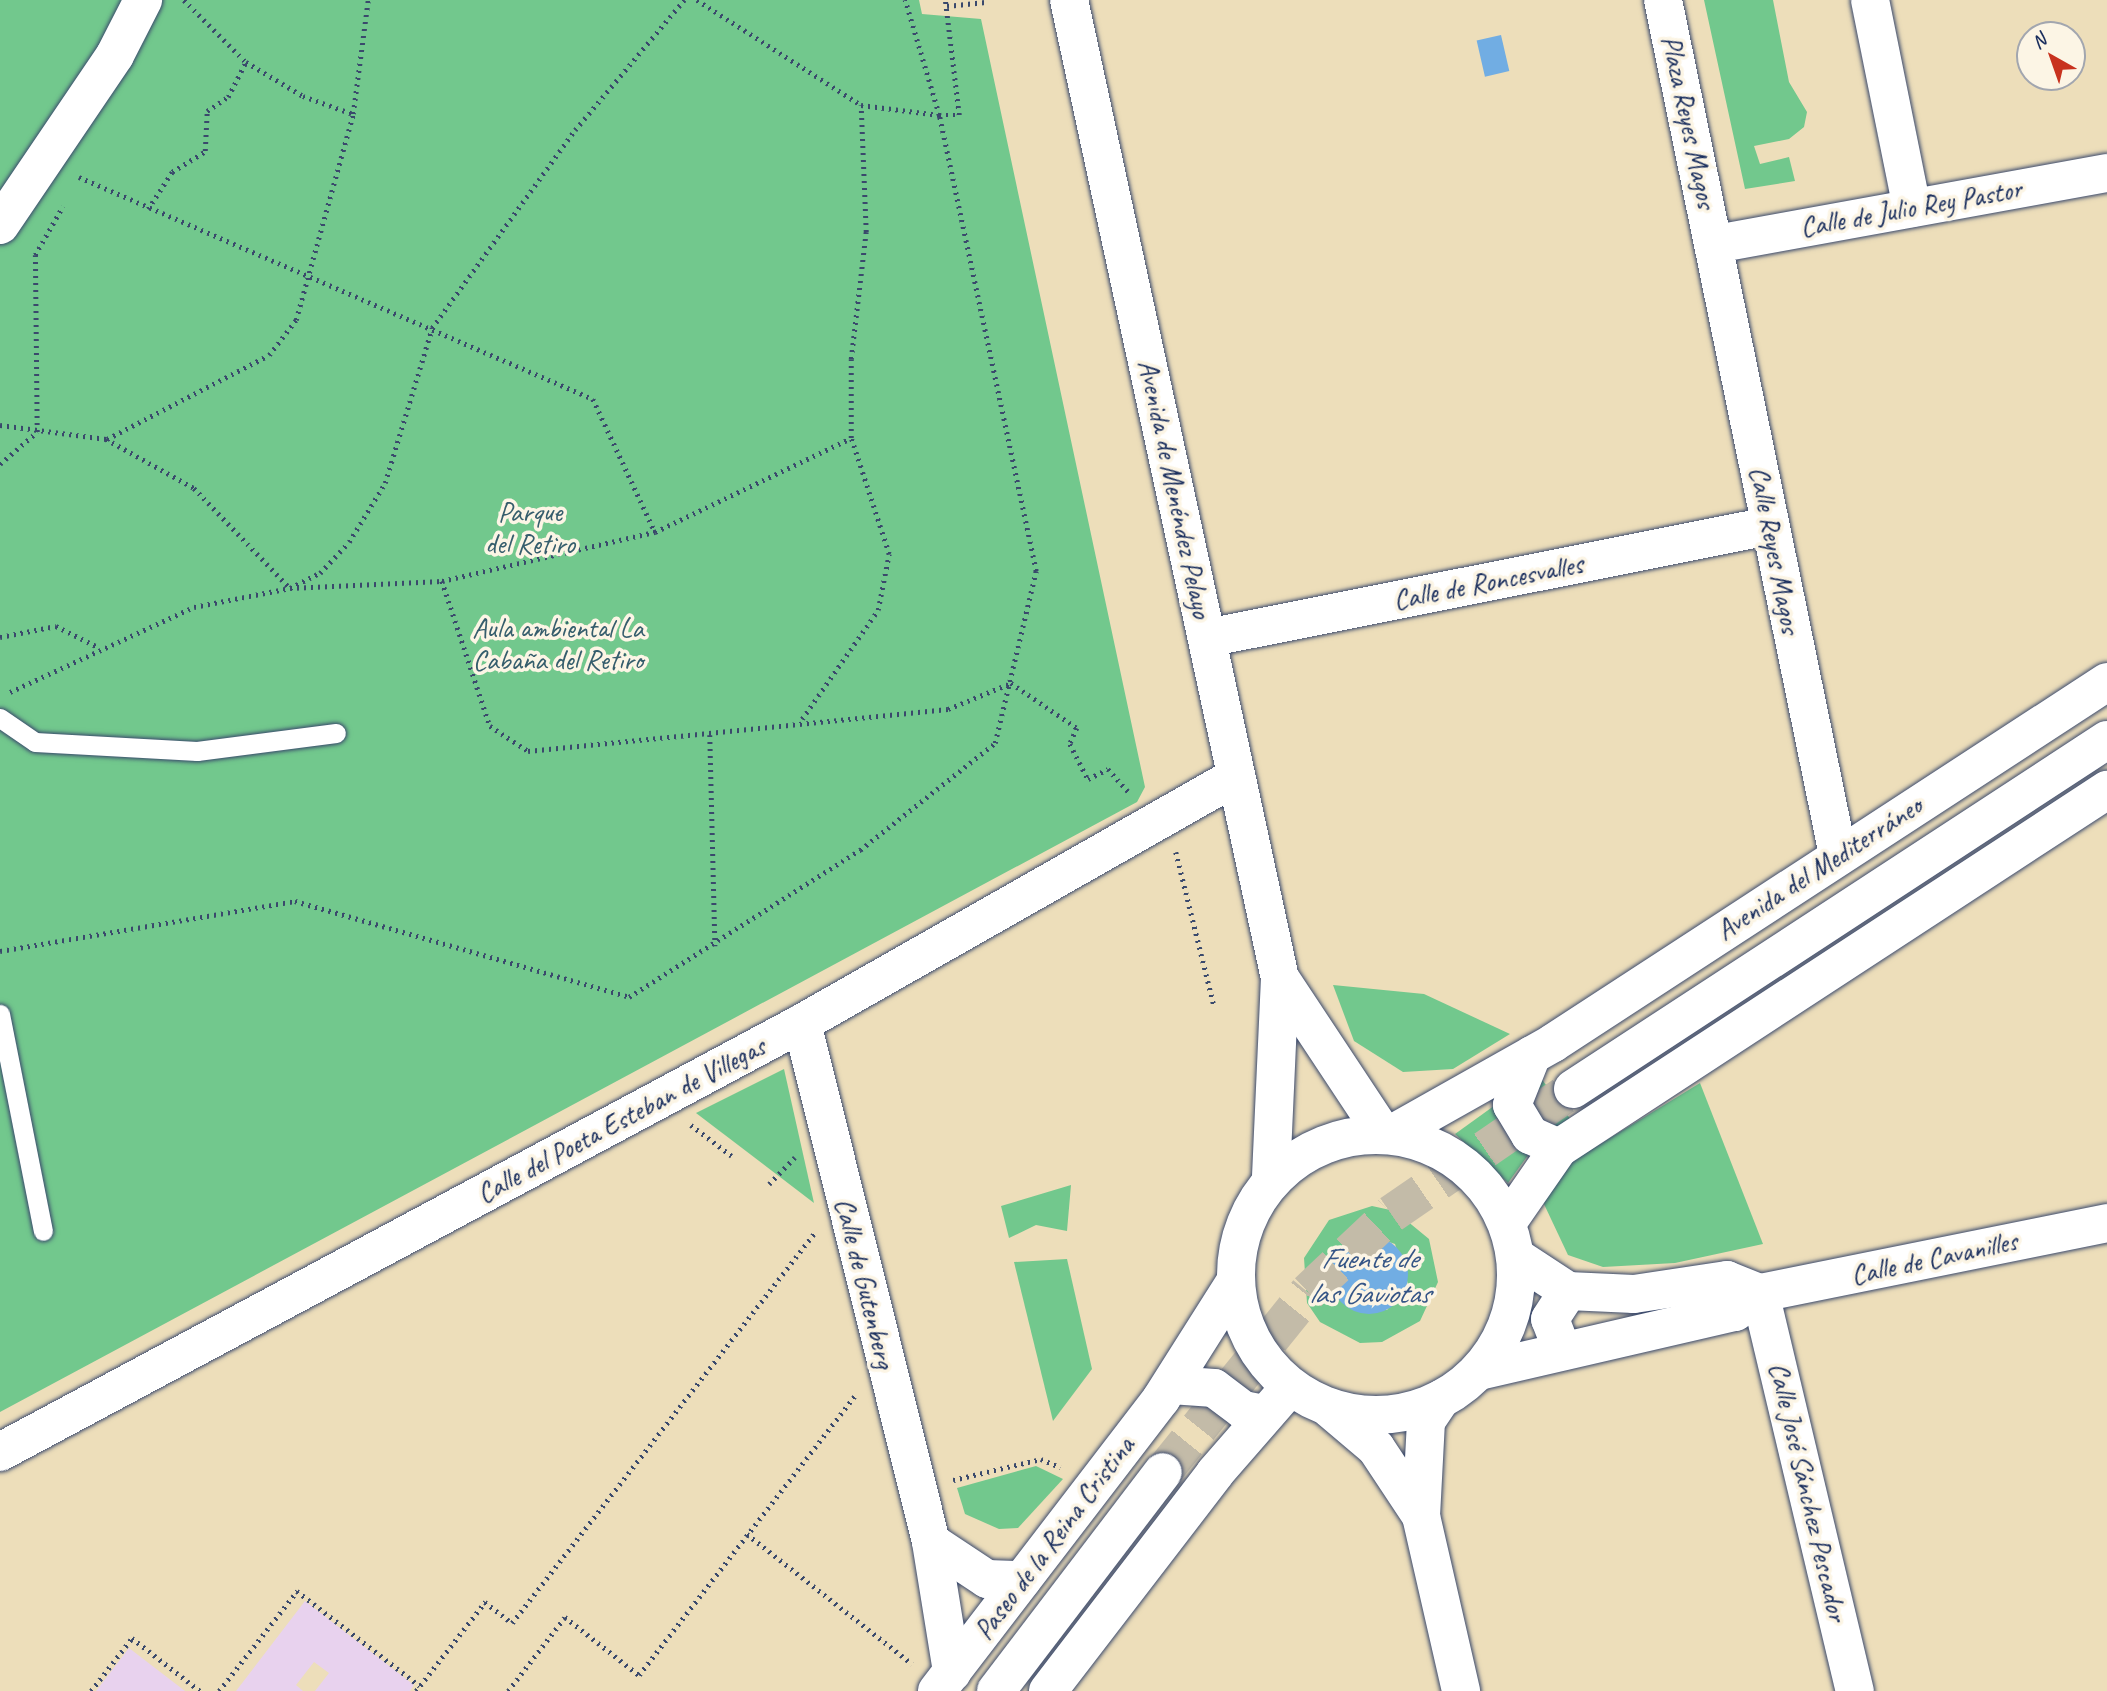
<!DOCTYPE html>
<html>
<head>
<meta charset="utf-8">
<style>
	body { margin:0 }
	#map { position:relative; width:2107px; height:1691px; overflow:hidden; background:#eddeba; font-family:Caveat,sans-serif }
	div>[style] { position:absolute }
	.built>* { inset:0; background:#e8d2ee }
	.green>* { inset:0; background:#72c88d }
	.water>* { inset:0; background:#71ade3; transform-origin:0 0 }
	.round { border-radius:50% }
	.primary-tunnel>* { height:38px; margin-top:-19px; transform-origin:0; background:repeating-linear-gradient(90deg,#c3bba8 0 38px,transparent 0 57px) }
	.path>* { height:4.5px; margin-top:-2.25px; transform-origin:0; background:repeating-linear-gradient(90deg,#3a496c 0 2px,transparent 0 7px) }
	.roads { filter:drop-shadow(0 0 2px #3a496c) drop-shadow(0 0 2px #3a496c) }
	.lane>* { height:19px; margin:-9.5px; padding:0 9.5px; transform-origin:9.5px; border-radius:9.5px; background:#fff }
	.street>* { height:38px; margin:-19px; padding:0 19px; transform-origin:19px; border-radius:19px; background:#fff }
	.secondary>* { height:38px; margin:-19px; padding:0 19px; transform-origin:19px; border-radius:19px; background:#fff }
	.secondary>.ring { margin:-19px; padding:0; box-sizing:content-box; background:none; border:38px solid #fff; border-radius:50% }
	.primary>* { height:38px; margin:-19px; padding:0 19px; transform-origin:19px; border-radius:19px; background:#fff }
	span { translate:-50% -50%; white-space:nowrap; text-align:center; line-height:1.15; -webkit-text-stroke:7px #fcf5e5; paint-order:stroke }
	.street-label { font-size:28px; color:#1b2f5e }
	.park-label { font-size:28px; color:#355d6c }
	.water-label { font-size:30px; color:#355586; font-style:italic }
	.north { position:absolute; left:2016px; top:21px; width:70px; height:70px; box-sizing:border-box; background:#fcf5e5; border:2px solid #a2a6af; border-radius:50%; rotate:320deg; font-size:19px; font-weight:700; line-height:28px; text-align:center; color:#1b2f5e }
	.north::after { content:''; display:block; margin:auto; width:24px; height:32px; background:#c8321e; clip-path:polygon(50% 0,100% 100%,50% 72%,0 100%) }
</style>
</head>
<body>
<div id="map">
	<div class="built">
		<div style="clip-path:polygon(305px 1601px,414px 1685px,410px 1691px,315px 1691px,329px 1673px,314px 1662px,296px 1685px,303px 1691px,236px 1691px)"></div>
		<div style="clip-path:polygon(129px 1648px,185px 1691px,96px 1691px)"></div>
	</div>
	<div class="green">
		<div style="clip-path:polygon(0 0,919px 0,922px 14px,981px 19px,1145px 787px,1137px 802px,0 1412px)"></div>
		<div style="clip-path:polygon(1704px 0,1773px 0,1789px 82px,1807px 112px,1804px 127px,1789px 139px,1754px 146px,1760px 164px,1789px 157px,1795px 181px,1745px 189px)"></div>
		<div style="clip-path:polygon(1333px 985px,1424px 994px,1510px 1034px,1453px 1069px,1403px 1072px,1354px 1041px)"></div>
		<div style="clip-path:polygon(784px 1069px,814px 1203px,696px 1113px)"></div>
		<div style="clip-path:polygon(1541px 1078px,1571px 1120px,1550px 1131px,1522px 1094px)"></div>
		<div style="clip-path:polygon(1700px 1083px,1763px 1244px,1675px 1263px,1603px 1267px,1568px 1255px,1543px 1202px,1558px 1180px,1574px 1160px)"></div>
		<div style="clip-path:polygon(1498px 1103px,1531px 1151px,1508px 1183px,1455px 1134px)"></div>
		<div style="clip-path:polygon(1071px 1185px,1067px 1231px,1036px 1225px,1009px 1238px,1001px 1206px)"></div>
		<div style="clip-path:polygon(evenodd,1372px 1206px,1395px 1211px,1429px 1239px,1438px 1282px,1420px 1321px,1382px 1342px,1360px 1343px,1320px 1322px,1307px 1303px,1304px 1258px,1329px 1220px,1372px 1206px,1369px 1235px,1395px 1244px,1408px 1284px,1387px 1310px,1338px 1299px,1330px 1281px,1350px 1241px,1369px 1235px)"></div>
		<div style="clip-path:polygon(1067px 1259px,1092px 1369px,1053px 1421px,1014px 1262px)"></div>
		<div style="clip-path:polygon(1036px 1466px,1063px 1479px,1018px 1528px,999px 1529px,965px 1514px,957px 1488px)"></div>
	</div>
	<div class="water">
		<div style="left:1501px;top:35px;width:37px;height:25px;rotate:77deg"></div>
		<div class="round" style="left:1330px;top:1236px;width:78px;height:78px"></div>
	</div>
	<div class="primary-tunnel">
		<div style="left:1163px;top:1472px;width:231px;rotate:-51.1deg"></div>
		<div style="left:1308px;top:1292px;width:114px;rotate:-43.2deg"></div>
		<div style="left:1391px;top:1214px;width:221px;rotate:-34.5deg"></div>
	</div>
	<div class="path">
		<div style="left:184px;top:0;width:88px;rotate:45deg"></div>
		<div style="left:246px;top:62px;width:66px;rotate:30.8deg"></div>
		<div style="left:303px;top:96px;width:53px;rotate:19.8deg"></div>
		<div style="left:697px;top:0;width:195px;rotate:32.6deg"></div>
		<div style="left:861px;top:105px;width:79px;rotate:7.3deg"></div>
		<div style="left:939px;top:115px;width:120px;rotate:-106.5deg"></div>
		<div style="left:947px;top:6px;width:39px;rotate:-6deg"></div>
		<div style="left:79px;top:177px;width:560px;rotate:23.36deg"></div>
		<div style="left:593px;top:399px;width:147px;rotate:65deg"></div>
		<div style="left:148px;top:209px;width:44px;rotate:-57deg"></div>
		<div style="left:172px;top:172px;width:39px;rotate:-32deg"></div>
		<div style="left:205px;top:151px;width:40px;rotate:-87.1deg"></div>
		<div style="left:207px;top:111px;width:25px;rotate:-34deg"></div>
		<div style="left:228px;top:97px;width:39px;rotate:-63deg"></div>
		<div style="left:0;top:425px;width:107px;rotate:7.5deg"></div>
		<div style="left:106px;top:439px;width:101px;rotate:29.1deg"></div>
		<div style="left:194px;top:488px;width:139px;rotate:46.2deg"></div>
		<div style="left:290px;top:588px;width:152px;rotate:-2.6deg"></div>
		<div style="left:442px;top:581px;width:153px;rotate:71.7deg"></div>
		<div style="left:490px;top:726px;width:45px;rotate:33.3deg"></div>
		<div style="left:528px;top:751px;width:422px;rotate:-5.7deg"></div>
		<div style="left:948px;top:709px;width:68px;rotate:-22.4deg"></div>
		<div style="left:1011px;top:683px;width:80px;rotate:34.3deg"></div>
		<div style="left:1077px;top:728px;width:17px;rotate:114deg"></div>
		<div style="left:1070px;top:744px;width:39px;rotate:63deg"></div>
		<div style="left:1088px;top:779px;width:22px;rotate:-27deg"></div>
		<div style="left:1108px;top:769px;width:31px;rotate:48deg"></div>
		<div style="left:107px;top:439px;width:182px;rotate:-27.4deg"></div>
		<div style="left:269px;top:355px;width:44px;rotate:-52.4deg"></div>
		<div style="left:296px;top:320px;width:214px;rotate:-74.5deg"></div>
		<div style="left:353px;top:114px;width:115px;rotate:-82.5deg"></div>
		<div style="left:0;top:464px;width:49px;rotate:-40.9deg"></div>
		<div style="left:37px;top:432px;width:177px;rotate:-90.6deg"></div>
		<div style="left:35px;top:255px;width:56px;rotate:-60.3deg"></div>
		<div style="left:442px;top:581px;width:219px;rotate:-13deg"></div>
		<div style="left:655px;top:532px;width:217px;rotate:-25.6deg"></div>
		<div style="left:0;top:637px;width:57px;rotate:-11.1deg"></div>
		<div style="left:56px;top:626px;width:47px;rotate:26.6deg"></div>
		<div style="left:10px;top:692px;width:203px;rotate:-24.8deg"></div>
		<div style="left:194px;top:607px;width:98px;rotate:-11.2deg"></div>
		<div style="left:290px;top:588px;width:34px;rotate:-27deg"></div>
		<div style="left:320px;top:573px;width:42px;rotate:-46.9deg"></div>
		<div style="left:349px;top:542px;width:69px;rotate:-58.6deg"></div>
		<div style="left:385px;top:483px;width:162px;rotate:-73.1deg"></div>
		<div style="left:432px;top:328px;width:244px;rotate:-54.2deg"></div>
		<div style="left:575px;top:130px;width:170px;rotate:-50deg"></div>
		<div style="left:802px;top:719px;width:133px;rotate:-55.1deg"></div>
		<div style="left:878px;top:610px;width:57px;rotate:-78.9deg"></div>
		<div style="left:889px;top:554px;width:122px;rotate:-108.1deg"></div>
		<div style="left:851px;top:438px;width:79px;rotate:-90deg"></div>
		<div style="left:851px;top:359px;width:128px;rotate:-83.3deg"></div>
		<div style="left:866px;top:232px;width:127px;rotate:-92.3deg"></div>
		<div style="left:710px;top:735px;width:211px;rotate:88.6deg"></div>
		<div style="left:1176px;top:852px;width:158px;rotate:76.1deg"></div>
		<div style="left:0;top:951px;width:299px;rotate:-9.6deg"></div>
		<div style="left:295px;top:901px;width:348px;rotate:16deg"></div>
		<div style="left:629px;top:997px;width:274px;rotate:-32.5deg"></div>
		<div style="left:860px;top:850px;width:172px;rotate:-38.4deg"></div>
		<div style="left:995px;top:743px;width:177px;rotate:-76.6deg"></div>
		<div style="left:1036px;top:571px;width:466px;rotate:-102deg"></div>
		<div style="left:939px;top:115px;width:20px"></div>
		<div style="left:959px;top:115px;width:116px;rotate:-96.9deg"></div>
		<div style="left:691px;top:1125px;width:51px;rotate:37.1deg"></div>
		<div style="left:769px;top:1184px;width:37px;rotate:-46deg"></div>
		<div style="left:953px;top:1480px;width:90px;rotate:-13.4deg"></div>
		<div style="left:1041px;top:1459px;width:21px;rotate:23deg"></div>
		<div style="left:747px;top:1534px;width:210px;rotate:38.2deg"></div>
		<div style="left:91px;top:1691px;width:67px;rotate:-52.3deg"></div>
		<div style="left:132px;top:1638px;width:86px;rotate:37.9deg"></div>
		<div style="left:219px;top:1691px;width:127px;rotate:-52deg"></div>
		<div style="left:297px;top:1591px;width:155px;rotate:37.7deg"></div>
		<div style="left:416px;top:1691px;width:113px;rotate:-52.2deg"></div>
		<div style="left:485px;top:1602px;width:34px;rotate:38deg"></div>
		<div style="left:512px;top:1623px;width:494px;rotate:-52.2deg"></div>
		<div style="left:508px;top:1691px;width:93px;rotate:-52.4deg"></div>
		<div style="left:565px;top:1617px;width:94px;rotate:38.1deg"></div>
		<div style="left:639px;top:1675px;width:355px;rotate:-52.3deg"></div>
	</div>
	<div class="roads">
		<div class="lane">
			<div style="left:0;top:718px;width:42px;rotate:34.4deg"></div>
			<div style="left:35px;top:742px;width:162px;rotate:3.2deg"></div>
			<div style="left:197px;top:751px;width:140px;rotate:-7.4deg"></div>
			<div style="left:0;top:1014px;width:221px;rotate:78.8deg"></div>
		</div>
		<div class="street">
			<div style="left:1663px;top:0;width:873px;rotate:78.43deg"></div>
			<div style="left:1870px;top:0;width:212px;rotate:78.6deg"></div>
			<div style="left:0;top:225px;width:205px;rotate:-55.9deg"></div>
			<div style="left:115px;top:55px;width:62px;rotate:-63deg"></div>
			<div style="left:1716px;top:244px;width:397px;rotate:-10.3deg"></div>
			<div style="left:1207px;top:638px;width:573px;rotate:-11.27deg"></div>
			<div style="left:802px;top:1023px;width:535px;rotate:76.04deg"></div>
			<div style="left:931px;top:1542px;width:132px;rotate:80.8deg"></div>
			<div style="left:1532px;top:1055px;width:54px;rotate:111.8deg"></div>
			<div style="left:1512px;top:1105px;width:35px;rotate:59deg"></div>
			<div style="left:1530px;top:1135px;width:32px;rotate:24deg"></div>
			<div style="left:1760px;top:1293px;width:409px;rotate:76.6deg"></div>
			<div style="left:1562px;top:1350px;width:33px;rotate:-111deg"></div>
			<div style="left:1550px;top:1319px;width:33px;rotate:-57deg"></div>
			<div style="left:1171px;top:1385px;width:43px;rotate:4deg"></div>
			<div style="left:1214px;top:1388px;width:36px;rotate:37deg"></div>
			<div style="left:1243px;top:1410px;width:21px;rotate:11deg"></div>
			<div style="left:0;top:1452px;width:910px;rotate:-28.14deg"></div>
			<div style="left:802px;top:1023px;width:499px;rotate:-29.6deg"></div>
			<div style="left:931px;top:1542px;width:67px;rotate:33.5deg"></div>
			<div style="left:987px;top:1579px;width:35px;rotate:2deg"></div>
		</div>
		<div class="secondary">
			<div style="left:1069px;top:0;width:1001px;rotate:77.83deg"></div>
			<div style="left:1280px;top:978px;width:202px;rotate:92.6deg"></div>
			<div style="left:1280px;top:978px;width:188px;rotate:56.5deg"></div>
			<div class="ring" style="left:1236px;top:1135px;width:242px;height:242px"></div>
			<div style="left:1390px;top:1135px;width:187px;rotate:-29.4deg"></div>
			<div style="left:1553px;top:1043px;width:661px;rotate:-33.09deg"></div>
			<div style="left:1507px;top:1223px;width:91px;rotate:-55.3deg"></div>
			<div style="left:1559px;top:1148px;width:655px;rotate:-33.16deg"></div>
			<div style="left:1516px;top:1257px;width:62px;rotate:33.2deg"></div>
			<div style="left:1568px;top:1291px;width:66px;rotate:2.6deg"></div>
			<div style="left:1634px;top:1294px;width:94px;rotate:-8.6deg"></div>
			<div style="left:1727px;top:1280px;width:35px;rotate:22deg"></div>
			<div style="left:1479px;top:1371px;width:263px;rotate:-13deg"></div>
			<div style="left:1735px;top:1312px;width:31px;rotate:-37deg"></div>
			<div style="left:1760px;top:1293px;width:354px;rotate:-11.4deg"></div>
			<div style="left:1441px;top:1399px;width:27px;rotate:124deg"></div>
			<div style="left:1426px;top:1421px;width:95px;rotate:93deg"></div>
			<div style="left:1421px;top:1516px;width:180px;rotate:77.1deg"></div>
			<div style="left:1330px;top:1409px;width:60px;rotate:40.3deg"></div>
			<div style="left:1376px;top:1448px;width:82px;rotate:56.5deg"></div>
			<div style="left:937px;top:1691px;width:368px;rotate:-52.5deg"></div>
			<div style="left:1161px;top:1399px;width:138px;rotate:-57.7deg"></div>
			<div style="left:1048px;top:1691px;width:275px;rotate:-52.5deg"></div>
			<div style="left:1215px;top:1473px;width:114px;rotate:-48.9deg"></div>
		</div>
		<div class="primary">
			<div style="left:1573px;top:1089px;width:638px;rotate:-33.17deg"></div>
			<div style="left:996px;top:1691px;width:275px;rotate:-52.7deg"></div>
		</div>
	</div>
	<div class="street-label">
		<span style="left:1689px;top:122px;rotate:78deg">Plaza Reyes Magos</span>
		<span style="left:1911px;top:208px;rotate:-10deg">Calle de Julio Rey Pastor</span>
		<span style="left:1175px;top:489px;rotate:78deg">Avenida de Menéndez Pelayo</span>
		<span style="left:1775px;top:550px;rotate:79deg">Calle Reyes Magos</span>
		<span style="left:1488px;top:582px;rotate:-11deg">Calle de Roncesvalles</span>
		<span style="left:1819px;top:868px;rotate:-33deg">Avenida del Mediterráneo</span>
		<span style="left:621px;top:1120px;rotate:-28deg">Calle del Poeta Esteban de Villegas</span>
		<span style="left:1934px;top:1258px;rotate:-12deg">Calle de Cavanilles</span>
		<span style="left:865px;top:1283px;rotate:76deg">Calle de Gutenberg</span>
		<span style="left:1808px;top:1492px;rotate:77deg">Calle José Sánchez Pescador</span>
		<span style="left:1054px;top:1538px;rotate:-53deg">Paseo de la Reina Cristina</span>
	</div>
	<div class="park-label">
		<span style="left:530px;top:528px">Parque<br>del Retiro</span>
		<span style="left:558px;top:644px">Aula ambiental La<br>Cabaña del Retiro</span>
	</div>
	<div class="water-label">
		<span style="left:1369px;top:1275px">Fuente de<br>las Gaviotas</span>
	</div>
	<div class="north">N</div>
</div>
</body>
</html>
